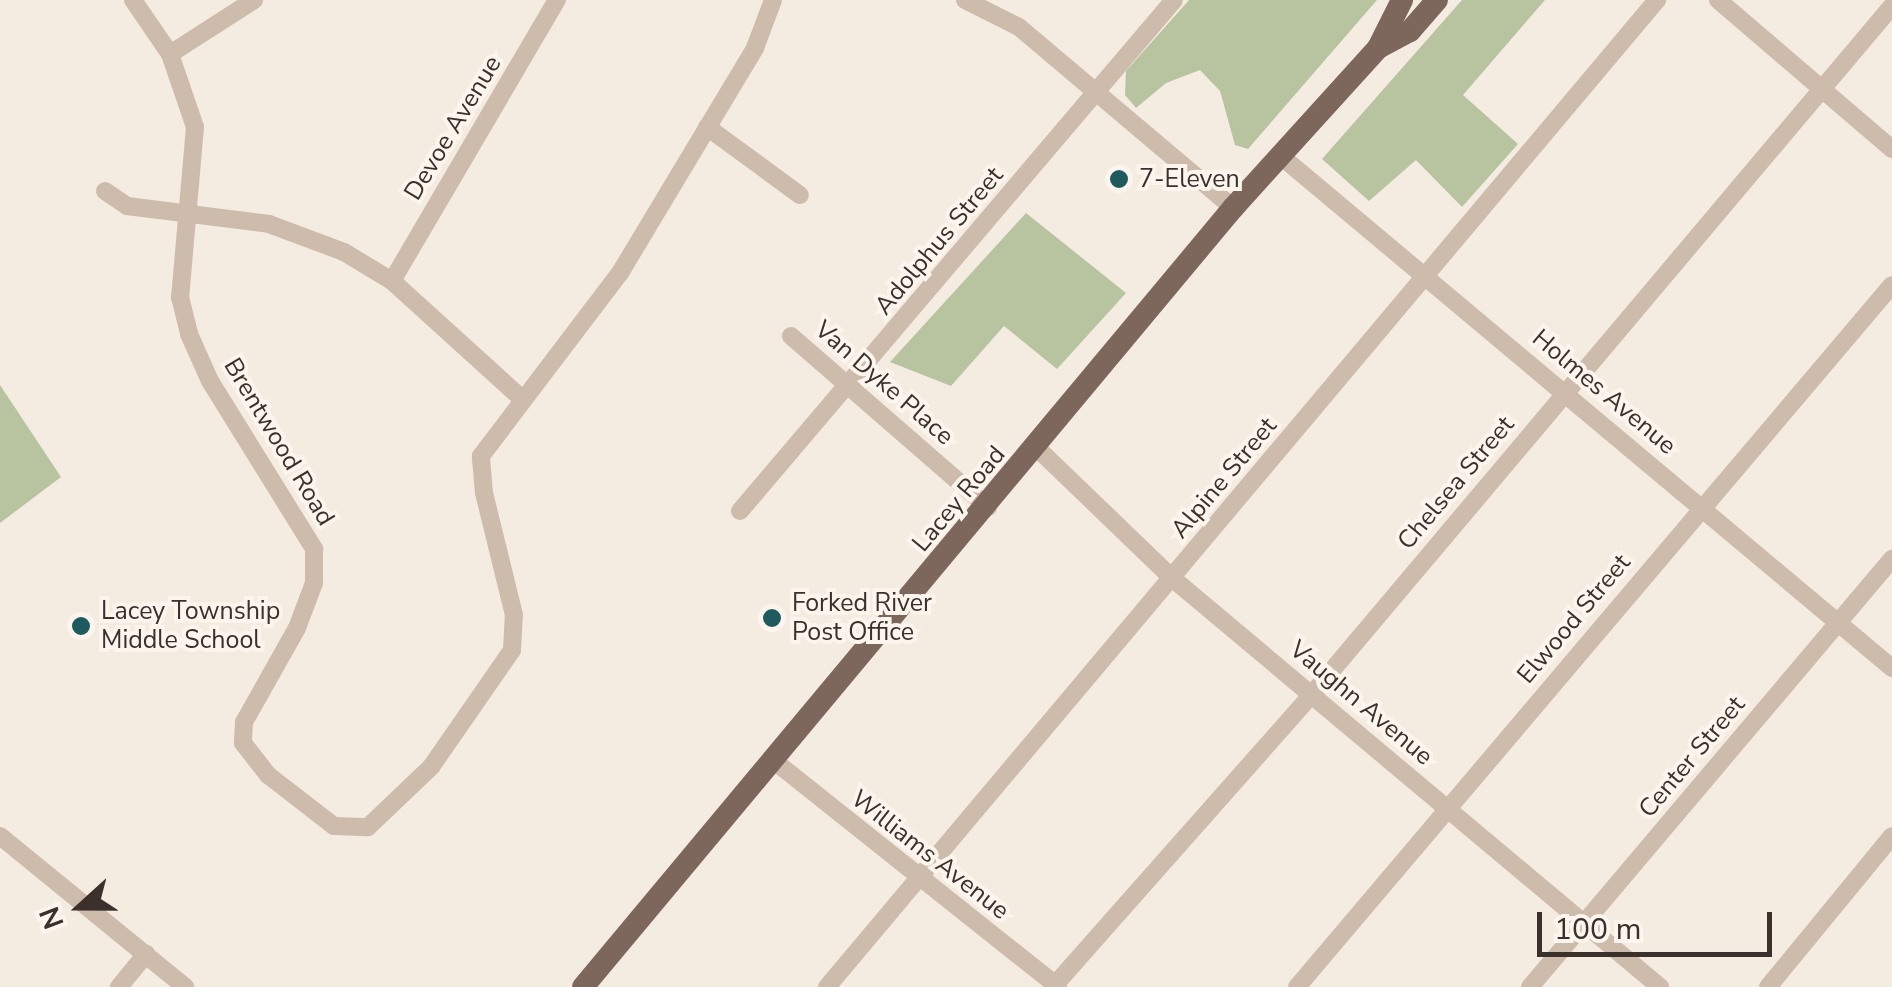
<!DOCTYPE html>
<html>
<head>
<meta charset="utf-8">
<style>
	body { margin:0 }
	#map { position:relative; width:1892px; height:987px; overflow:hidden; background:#f4ebe1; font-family:"Nunito Sans",sans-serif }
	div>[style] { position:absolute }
	.green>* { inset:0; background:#b8c4a0 }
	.minor>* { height:18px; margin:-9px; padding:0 9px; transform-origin:9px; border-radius:9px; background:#cdbbac }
	.major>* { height:22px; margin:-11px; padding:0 11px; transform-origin:11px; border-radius:11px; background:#7d675c }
	.dots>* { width:28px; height:28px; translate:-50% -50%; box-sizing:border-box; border:5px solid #fbf5ee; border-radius:50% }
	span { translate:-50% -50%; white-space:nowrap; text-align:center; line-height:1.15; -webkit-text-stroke:8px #fbf5ee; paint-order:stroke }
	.street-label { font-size:25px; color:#3b302b }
	.poi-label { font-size:25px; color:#3b302b }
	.left { translate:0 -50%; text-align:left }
	.north { position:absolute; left:30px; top:857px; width:100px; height:100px; -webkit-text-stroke:8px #fbf5ee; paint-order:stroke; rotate:249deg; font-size:28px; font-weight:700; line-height:40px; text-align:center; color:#3b302b }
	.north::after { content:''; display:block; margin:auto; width:35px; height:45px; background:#3b302b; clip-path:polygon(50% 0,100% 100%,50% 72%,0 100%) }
	.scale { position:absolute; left:1537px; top:912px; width:235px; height:45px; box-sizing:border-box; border:5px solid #3b302b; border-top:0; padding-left:12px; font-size:30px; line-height:35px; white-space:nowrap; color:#3b302b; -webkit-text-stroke:8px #fbf5ee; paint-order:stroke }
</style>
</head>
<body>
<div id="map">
	<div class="green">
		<div style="clip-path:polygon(1189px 0,1377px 0,1248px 149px,1235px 145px,1220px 91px,1200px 70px,1166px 83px,1136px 108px,1125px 95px,1126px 71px)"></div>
		<div style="clip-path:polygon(1462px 0,1545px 0,1463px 95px,1518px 144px,1462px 207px,1416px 160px,1369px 201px,1322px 159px)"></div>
		<div style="clip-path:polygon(1026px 213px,1126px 293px,1057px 369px,1004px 326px,951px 386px,890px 362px)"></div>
		<div style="clip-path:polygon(0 385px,61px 477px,0 523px)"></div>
	</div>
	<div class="minor">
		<div style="left:133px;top:0;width:65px;rotate:55.6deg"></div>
		<div style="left:170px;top:54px;width:77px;rotate:71.1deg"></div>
		<div style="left:195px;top:127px;width:171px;rotate:95deg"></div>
		<div style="left:180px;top:297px;width:38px;rotate:76deg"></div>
		<div style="left:189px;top:334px;width:51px;rotate:65.9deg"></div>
		<div style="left:210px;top:381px;width:198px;rotate:58.2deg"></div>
		<div style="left:314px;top:549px;width:34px;rotate:90deg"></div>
		<div style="left:314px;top:583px;width:48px;rotate:110.7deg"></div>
		<div style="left:297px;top:628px;width:108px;rotate:119.4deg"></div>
		<div style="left:244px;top:722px;width:21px;rotate:93deg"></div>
		<div style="left:243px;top:743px;width:41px;rotate:52deg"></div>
		<div style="left:268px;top:775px;width:83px;rotate:37.7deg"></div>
		<div style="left:334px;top:826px;width:34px;rotate:2deg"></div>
		<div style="left:368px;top:827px;width:87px;rotate:-43.6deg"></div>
		<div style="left:431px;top:767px;width:142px;rotate:-55.3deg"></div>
		<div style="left:512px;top:650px;width:35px;rotate:-87deg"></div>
		<div style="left:514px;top:615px;width:126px;rotate:-103.8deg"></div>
		<div style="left:484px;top:493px;width:37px;rotate:-95deg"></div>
		<div style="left:481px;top:456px;width:230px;rotate:-52.8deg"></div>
		<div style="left:620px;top:273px;width:262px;rotate:-59deg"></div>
		<div style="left:755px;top:48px;width:51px;rotate:-69.4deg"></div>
		<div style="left:965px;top:0;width:60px;rotate:26.6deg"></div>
		<div style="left:1019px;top:27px;width:280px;rotate:40.2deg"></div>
		<div style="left:1718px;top:0;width:229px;rotate:40.6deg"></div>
		<div style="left:170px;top:54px;width:100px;rotate:-32.7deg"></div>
		<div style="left:707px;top:127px;width:115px;rotate:36.2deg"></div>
		<div style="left:1282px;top:157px;width:796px;rotate:39.95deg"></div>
		<div style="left:105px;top:191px;width:27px;rotate:34deg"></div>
		<div style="left:127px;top:206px;width:143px;rotate:7.2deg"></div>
		<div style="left:269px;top:224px;width:80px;rotate:20.5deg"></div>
		<div style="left:344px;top:252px;width:56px;rotate:31.1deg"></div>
		<div style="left:392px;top:281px;width:174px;rotate:42.2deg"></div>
		<div style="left:392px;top:281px;width:326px;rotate:-59.6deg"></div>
		<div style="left:791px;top:336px;width:261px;rotate:41deg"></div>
		<div style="left:1037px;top:448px;width:187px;rotate:43.9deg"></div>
		<div style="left:1172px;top:578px;width:637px;rotate:39.97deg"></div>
		<div style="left:740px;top:511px;width:670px;rotate:-49.66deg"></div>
		<div style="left:773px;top:760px;width:364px;rotate:38.5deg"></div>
		<div style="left:0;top:836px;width:239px;rotate:39.2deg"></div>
		<div style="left:119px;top:987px;width:43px;rotate:-50.7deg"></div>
		<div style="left:827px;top:987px;width:1290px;rotate:-49.94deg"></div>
		<div style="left:1053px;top:987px;width:391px;rotate:-48.5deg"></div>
		<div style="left:1312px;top:694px;width:900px;rotate:-49.87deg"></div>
		<div style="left:1297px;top:987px;width:920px;rotate:-49.72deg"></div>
		<div style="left:1530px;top:987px;width:561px;rotate:-49.78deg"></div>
		<div style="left:1768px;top:987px;width:195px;rotate:-50.6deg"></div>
	</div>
	<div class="major">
		<div style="left:1378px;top:48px;width:54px;rotate:-63.4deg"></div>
		<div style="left:583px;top:987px;width:1015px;rotate:-50.16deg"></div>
		<div style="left:1233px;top:208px;width:216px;rotate:-47.8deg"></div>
		<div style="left:1378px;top:48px;width:36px;rotate:-28deg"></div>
		<div style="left:1410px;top:31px;width:41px;rotate:-48.9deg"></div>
	</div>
	<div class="dots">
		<div style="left:1119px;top:179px;background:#1f5a5e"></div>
		<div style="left:772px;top:618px;background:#1f5a5e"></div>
		<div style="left:81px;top:626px;background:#1f5a5e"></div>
	</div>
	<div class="street-label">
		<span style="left:453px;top:128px;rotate:-59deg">Devoe Avenue</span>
		<span style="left:939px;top:241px;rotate:-50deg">Adolphus Street</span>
		<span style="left:884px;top:383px;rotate:41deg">Van Dyke Place</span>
		<span style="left:1604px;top:392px;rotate:40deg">Holmes Avenue</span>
		<span style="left:279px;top:442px;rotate:59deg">Brentwood Road</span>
		<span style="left:1224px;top:478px;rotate:-50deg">Alpine Street</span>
		<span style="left:1456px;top:483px;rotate:-50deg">Chelsea Street</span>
		<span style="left:959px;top:499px;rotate:-50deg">Lacey Road</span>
		<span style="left:1574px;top:619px;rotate:-50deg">Elwood Street</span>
		<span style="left:1361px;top:703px;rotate:40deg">Vaughn Avenue</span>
		<span style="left:1692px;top:757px;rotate:-50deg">Center Street</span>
		<span style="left:930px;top:855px;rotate:38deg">Williams Avenue</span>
	</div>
	<div class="poi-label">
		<span class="left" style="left:1139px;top:179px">7-Eleven</span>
		<span class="left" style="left:792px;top:618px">Forked River<br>Post Office</span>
		<span class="left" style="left:101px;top:626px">Lacey Township<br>Middle School</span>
	</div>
	<div class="north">N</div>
	<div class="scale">100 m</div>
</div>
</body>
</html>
